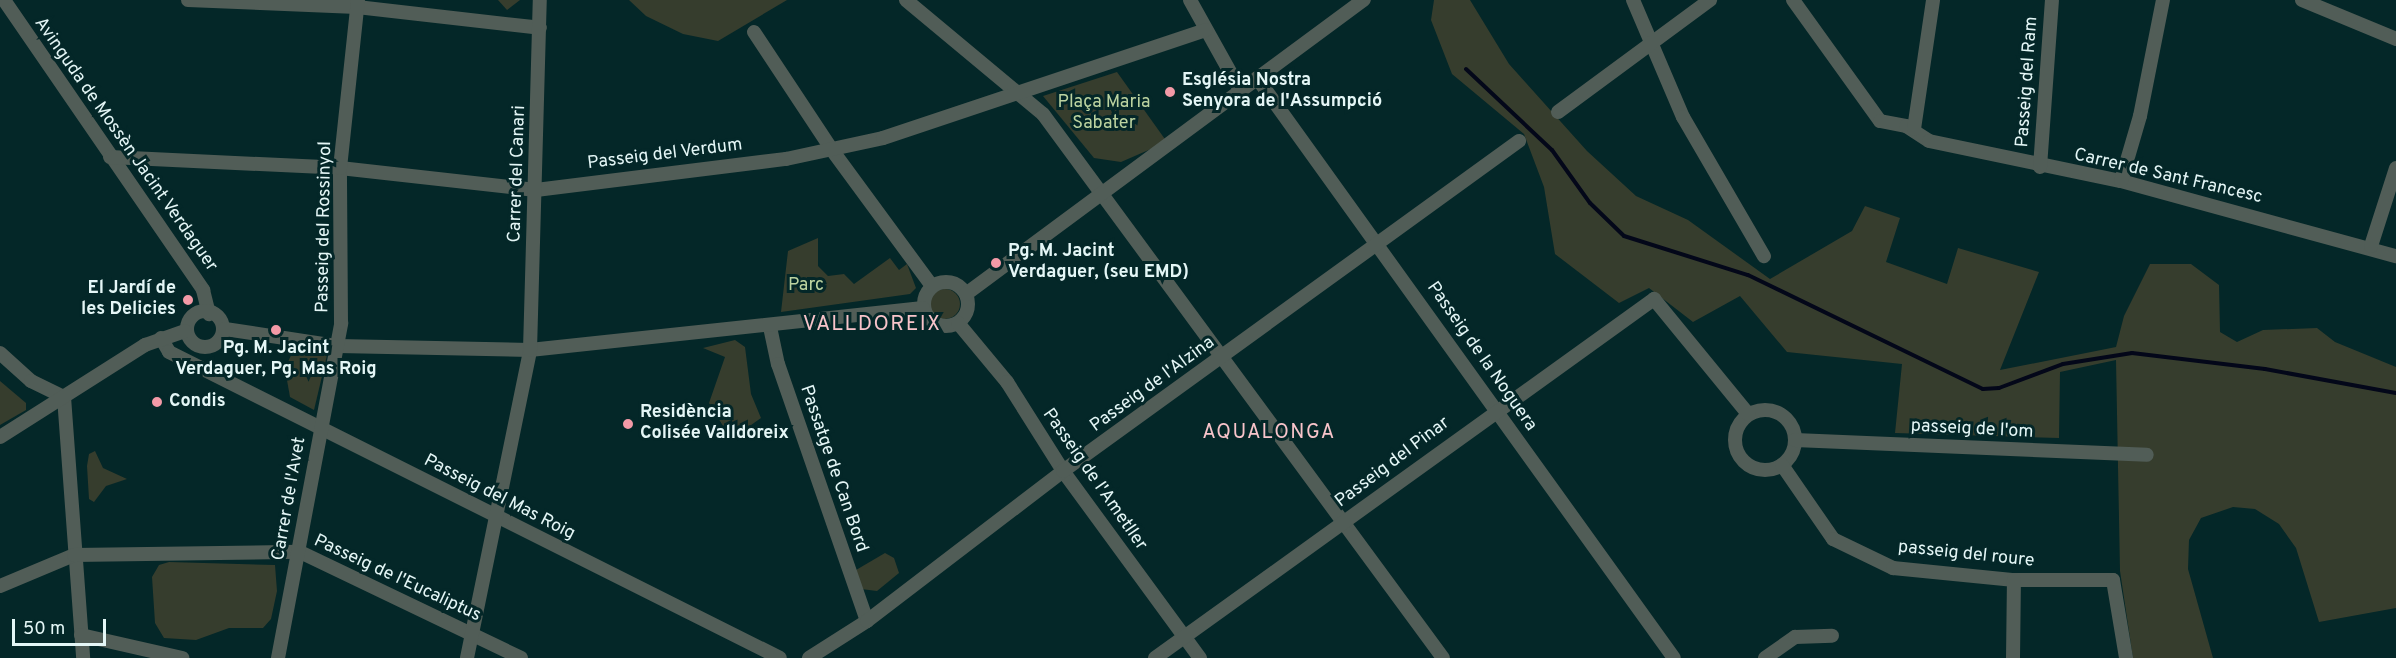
<!DOCTYPE html>
<html>
<head>
<meta charset="utf-8">
<style>
	body { margin:0 }
	#map { position:relative; width:2396px; height:658px; overflow:hidden; background:#042728; font-family:Overpass,sans-serif }
	div>[style] { position:absolute }
	.green>* { inset:0; background:#363d2d }
	.round { border-radius:50% }
	.stream>* { height:4px; margin:-2px; padding:0 2px; transform-origin:2px; border-radius:2px; background:#030719 }
	.minor>* { height:14px; margin:-7px; padding:0 7px; transform-origin:7px; border-radius:7px; background:#515d57 }
	.minor>.ring { margin:-7px; padding:0; box-sizing:content-box; background:none; border:14px solid #515d57; border-radius:50% }
	.dots>* { width:16px; height:16px; translate:-50% -50%; box-sizing:border-box; border:3px solid #042728; border-radius:50% }
	span { translate:-50% -50%; white-space:nowrap; text-align:center; line-height:1.15; -webkit-text-stroke:6px #042728; paint-order:stroke }
	.poi-label { font-size:18px; color:#e4f6f6; font-weight:700 }
	.left { translate:0 -50%; text-align:left }
	.right { translate:-100% -50%; text-align:right }
	.street-label { font-size:18px; color:#e4f6f6 }
	.park-label { font-size:18px; color:#bcd3a0 }
	.neighbourhood-label { font-size:20px; color:#f8c4ca; letter-spacing:1.5px }
	.quarter-label { font-size:21px; color:#f8c4ca; letter-spacing:1.5px }
	.scale { position:absolute; left:12px; top:619px; width:94px; height:27px; box-sizing:border-box; border:3px solid #e4f6f6; border-top:0; padding-left:8px; font-size:18px; line-height:21px; white-space:nowrap; color:#e4f6f6; -webkit-text-stroke:4px #042728; paint-order:stroke }
</style>
</head>
<body>
<div id="map">
	<div class="green">
		<div style="clip-path:polygon(498px 0,520px 0,507px 10px)"></div>
		<div style="clip-path:polygon(629px 0,787px 0,718px 41px,683px 34px,646px 16px)"></div>
		<div style="clip-path:polygon(1434px 0,1470px 0,1509px 64px,1587px 151px,1636px 196px,1688px 220px,1770px 279px,1852px 231px,1865px 206px,1900px 218px,1886px 262px,1947px 284px,1958px 248px,2039px 272px,2000px 370px,2116px 347px,2124px 316px,2150px 264px,2191px 264px,2219px 285px,2220px 332px,2237px 342px,2263px 330px,2317px 328px,2335px 342px,2396px 367px,2396px 608px,2319px 622px,2296px 548px,2279px 524px,2255px 509px,2233px 507px,2201px 518px,2189px 540px,2188px 569px,2213px 658px,2133px 658px,2120px 571px,2116px 360px,2060px 372px,2059px 438px,1895px 433px,1902px 364px,1787px 352px,1740px 296px,1693px 322px,1649px 288px,1619px 303px,1555px 254px,1544px 187px,1524px 134px,1452px 74px,1431px 20px)"></div>
		<div style="clip-path:polygon(1117px 72px,1167px 142px,1121px 162px,1094px 158px,1043px 96px)"></div>
		<div style="clip-path:polygon(818px 238px,818px 266px,828px 276px,844px 274px,854px 284px,890px 258px,899px 270px,907px 264px,916px 288px,910px 294px,781px 312px,788px 251px)"></div>
		<div class="round" style="left:930px;top:289px;width:30px;height:30px"></div>
		<div style="clip-path:polygon(735px 340px,745px 347px,751px 394px,761px 418px,744px 430px,723px 426px,709px 403px,725px 357px,703px 348px)"></div>
		<div style="clip-path:polygon(292px 353px,327px 355px,314px 410px,290px 397px,285px 369px)"></div>
		<div style="clip-path:polygon(0 381px,26px 403px,26px 410px,0 425px)"></div>
		<div style="clip-path:polygon(95px 451px,103px 468px,127px 479px,106px 486px,94px 502px,89px 499px,87px 466px,89px 454px)"></div>
		<div style="clip-path:polygon(885px 553px,894px 558px,899px 573px,877px 591px,861px 589px,856px 570px)"></div>
		<div style="clip-path:polygon(169px 562px,275px 565px,277px 591px,271px 619px,263px 628px,229px 628px,196px 640px,164px 638px,155px 623px,152px 577px,159px 565px)"></div>
	</div>
	<div class="stream">
		<div style="left:1466px;top:69px;width:118px;rotate:43.3deg"></div>
		<div style="left:1552px;top:150px;width:65px;rotate:54.4deg"></div>
		<div style="left:1590px;top:203px;width:47px;rotate:44.1deg"></div>
		<div style="left:1624px;top:236px;width:130px;rotate:17.5deg"></div>
		<div style="left:1748px;top:275px;width:261px;rotate:25.9deg"></div>
		<div style="left:1983px;top:389px;width:16px;rotate:-4deg"></div>
		<div style="left:1999px;top:388px;width:68px;rotate:-20.6deg"></div>
		<div style="left:2063px;top:364px;width:70px;rotate:-9.1deg"></div>
		<div style="left:2132px;top:353px;width:134px;rotate:6.9deg"></div>
		<div style="left:2265px;top:369px;width:133px;rotate:10.4deg"></div>
	</div>
	<div class="minor">
		<div style="left:4px;top:0;width:352px;rotate:55.5deg"></div>
		<div style="left:203px;top:290px;width:25px;rotate:76deg"></div>
		<div style="left:188px;top:0;width:169px;rotate:2.4deg"></div>
		<div style="left:357px;top:7px;width:184px;rotate:6.5deg"></div>
		<div style="left:906px;top:0;width:178px;rotate:39.8deg"></div>
		<div style="left:1043px;top:114px;width:675px;rotate:53.67deg"></div>
		<div style="left:1190px;top:0;width:103px;rotate:60.9deg"></div>
		<div style="left:1633px;top:0;width:127px;rotate:66.9deg"></div>
		<div style="left:1683px;top:117px;width:161px;rotate:59.8deg"></div>
		<div style="left:1793px;top:0;width:149px;rotate:54.3deg"></div>
		<div style="left:1880px;top:121px;width:26px;rotate:11deg"></div>
		<div style="left:1906px;top:126px;width:27px;rotate:33deg"></div>
		<div style="left:1929px;top:141px;width:196px;rotate:11.8deg"></div>
		<div style="left:2121px;top:181px;width:285px;rotate:15.3deg"></div>
		<div style="left:2302px;top:0;width:102px;rotate:22.5deg"></div>
		<div style="left:754px;top:32px;width:141px;rotate:56.5deg"></div>
		<div style="left:832px;top:150px;width:169px;rotate:53.7deg"></div>
		<div style="left:1257px;top:78px;width:714px;rotate:54.29deg"></div>
		<div style="left:1558px;top:112px;width:189px;rotate:-36.4deg"></div>
		<div style="left:1914px;top:129px;width:130px;rotate:-81.6deg"></div>
		<div style="left:110px;top:157px;width:230px;rotate:2.7deg"></div>
		<div style="left:340px;top:168px;width:197px;rotate:6.4deg"></div>
		<div style="left:536px;top:190px;width:252px;rotate:-7.1deg"></div>
		<div style="left:786px;top:159px;width:99px;rotate:-12.2deg"></div>
		<div style="left:883px;top:138px;width:340px;rotate:-18.5deg"></div>
		<div style="left:2040px;top:167px;width:167px;rotate:-85.9deg"></div>
		<div style="left:2121px;top:181px;width:68px;rotate:-73.7deg"></div>
		<div style="left:2140px;top:116px;width:118px;rotate:-78.8deg"></div>
		<div style="left:2371px;top:246px;width:82px;rotate:-72.2deg"></div>
		<div class="ring" style="left:924px;top:282px;width:30px;height:30px"></div>
		<div style="left:966px;top:294px;width:495px;rotate:-36.5deg"></div>
		<div class="ring" style="left:187px;top:311px;width:22px;height:22px"></div>
		<div style="left:958px;top:323px;width:77px;rotate:50.3deg"></div>
		<div style="left:1007px;top:382px;width:105px;rotate:57.8deg"></div>
		<div style="left:1063px;top:471px;width:232px;rotate:53.8deg"></div>
		<div style="left:770px;top:327px;width:38px;rotate:78deg"></div>
		<div style="left:778px;top:364px;width:272px;rotate:70.9deg"></div>
		<div style="left:225px;top:329px;width:114px;rotate:8.6deg"></div>
		<div style="left:338px;top:346px;width:192px;rotate:1.2deg"></div>
		<div style="left:530px;top:350px;width:395px;rotate:-6.1deg"></div>
		<div style="left:161px;top:338px;width:16px;rotate:60deg"></div>
		<div style="left:169px;top:352px;width:683px;rotate:26.6deg"></div>
		<div style="left:0;top:353px;width:42px;rotate:42.1deg"></div>
		<div style="left:31px;top:381px;width:37px;rotate:26deg"></div>
		<div style="left:64px;top:397px;width:262px;rotate:85.8deg"></div>
		<div class="ring" style="left:1735px;top:410px;width:46px;height:46px"></div>
		<div style="left:0;top:437px;width:172px;rotate:-32.4deg"></div>
		<div style="left:145px;top:345px;width:42px;rotate:-19.3deg"></div>
		<div style="left:1795px;top:440px;width:352px;rotate:2.4deg"></div>
		<div style="left:1782px;top:465px;width:90px;rotate:55.4deg"></div>
		<div style="left:1833px;top:539px;width:67px;rotate:25.8deg"></div>
		<div style="left:1893px;top:568px;width:122px;rotate:5.7deg"></div>
		<div style="left:2014px;top:580px;width:99px"></div>
		<div style="left:2113px;top:580px;width:79px;rotate:80.5deg"></div>
		<div style="left:0;top:586px;width:80px;rotate:-22.7deg"></div>
		<div style="left:74px;top:555px;width:226px;rotate:-0.8deg"></div>
		<div style="left:300px;top:552px;width:245px;rotate:25.6deg"></div>
		<div style="left:81px;top:635px;width:104px;rotate:12.8deg"></div>
		<div style="left:278px;top:658px;width:341px;rotate:-79.3deg"></div>
		<div style="left:341px;top:323px;width:155px;rotate:-90.4deg"></div>
		<div style="left:340px;top:168px;width:169px;rotate:-83.9deg"></div>
		<div style="left:467px;top:658px;width:314px;rotate:-78.4deg"></div>
		<div style="left:530px;top:350px;width:350px;rotate:-88.4deg"></div>
		<div style="left:809px;top:658px;width:69px;rotate:-32.5deg"></div>
		<div style="left:867px;top:621px;width:247px;rotate:-37.4deg"></div>
		<div style="left:1063px;top:471px;width:563px;rotate:-35.89deg"></div>
		<div style="left:1155px;top:658px;width:615px;rotate:-35.73deg"></div>
		<div style="left:1654px;top:299px;width:149px;rotate:50.7deg"></div>
		<div style="left:1765px;top:658px;width:37px;rotate:-35deg"></div>
		<div style="left:1795px;top:637px;width:37px;rotate:-2deg"></div>
		<div style="left:2013px;top:658px;width:78px;rotate:-89.3deg"></div>
	</div>
	<div class="dots">
		<div style="left:1170px;top:92px;background:#f39aa7"></div>
		<div style="left:996px;top:263px;background:#f39aa7"></div>
		<div style="left:188px;top:300px;background:#f39aa7"></div>
		<div style="left:276px;top:330px;background:#f39aa7"></div>
		<div style="left:157px;top:402px;background:#f39aa7"></div>
		<div style="left:628px;top:424px;background:#f39aa7"></div>
	</div>
	<div class="poi-label">
		<span class="left" style="left:1182px;top:92px">Església Nostra<br>Senyora de l'Assumpció</span>
		<span class="left" style="left:1008px;top:263px">Pg. M. Jacint<br>Verdaguer, (seu EMD)</span>
		<span class="right" style="left:176px;top:300px">El Jardí de<br>les Delicies</span>
		<span style="left:276px;top:360px">Pg. M. Jacint<br>Verdaguer, Pg. Mas Roig</span>
		<span class="left" style="left:169px;top:402px">Condis</span>
		<span class="left" style="left:640px;top:424px">Residència<br>Colisée Valldoreix</span>
	</div>
	<div class="street-label">
		<span style="left:2028px;top:82px;rotate:-86deg">Passeig del Ram</span>
		<span style="left:125px;top:145px;rotate:55deg">Avinguda de Mossèn Jacint Verdaguer</span>
		<span style="left:665px;top:155px;rotate:-7deg">Passeig del Verdum</span>
		<span style="left:518px;top:174px;rotate:-88deg">Carrer del Canari</span>
		<span style="left:2168px;top:177px;rotate:13deg">Carrer de Sant Francesc</span>
		<span style="left:325px;top:227px;rotate:-89deg">Passeig del Rossinyol</span>
		<span style="left:1481px;top:357px;rotate:55deg">Passeig de la Noguera</span>
		<span style="left:1153px;top:385px;rotate:-36deg">Passeig de l'Alzina</span>
		<span style="left:1972px;top:430px;rotate:3deg">passeig de l'om</span>
		<span style="left:1393px;top:463px;rotate:-37deg">Passeig del Pinar</span>
		<span style="left:833px;top:469px;rotate:71deg">Passatge de Can Bord</span>
		<span style="left:1094px;top:480px;rotate:55deg">Passeig de l'Ametller</span>
		<span style="left:499px;top:498px;rotate:27deg">Passeig del Mas Roig</span>
		<span style="left:290px;top:499px;rotate:-80deg">Carrer de l'Avet</span>
		<span style="left:1966px;top:555px;rotate:6deg">passeig del roure</span>
		<span style="left:397px;top:579px;rotate:25deg">Passeig de l'Eucaliptus</span>
	</div>
	<div class="park-label">
		<span style="left:1104px;top:114px">Plaça Maria<br>Sabater</span>
		<span style="left:806px;top:286px">Parc</span>
	</div>
	<div class="neighbourhood-label">
		<span style="left:1269px;top:433px">AQUALONGA</span>
	</div>
	<div class="quarter-label">
		<span style="left:872px;top:325px">VALLDOREIX</span>
	</div>
	<div class="scale">50 m</div>
</div>
</body>
</html>
